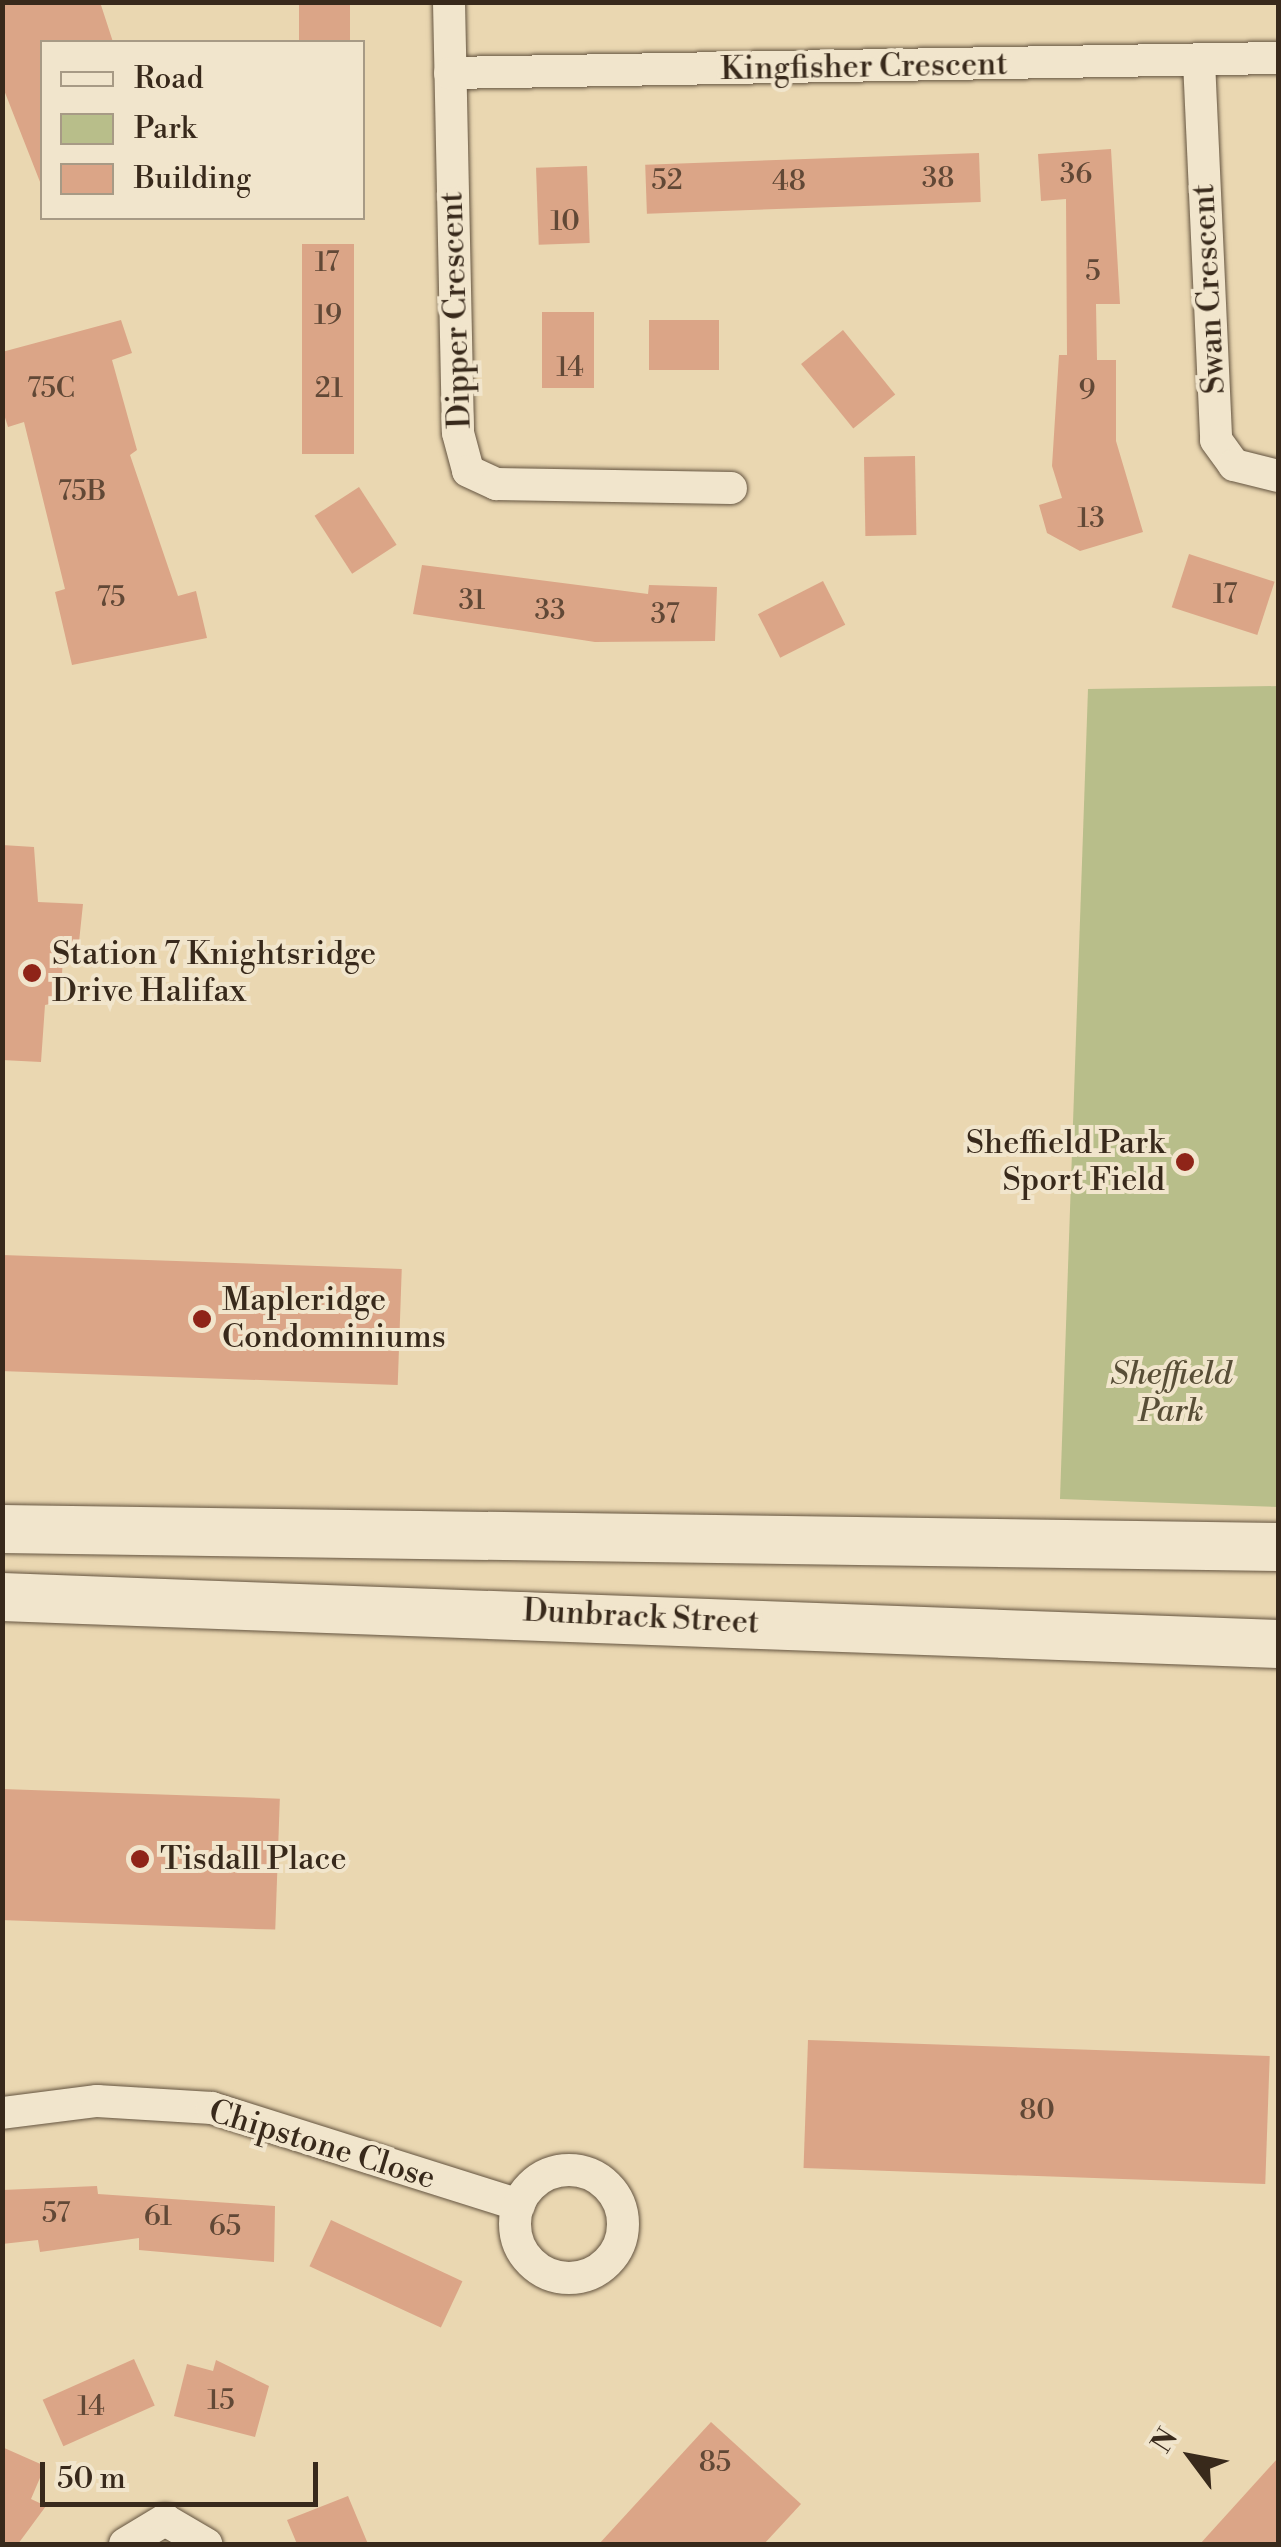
<!DOCTYPE html>
<html>
<head>
<meta charset="utf-8">
<style>
	body { margin:0 }
	#map { position:relative; width:1281px; height:2547px; overflow:hidden; background:#ead7b1; font-family:"Libre Bodoni",serif }
	div>[style] { position:absolute }
	.green>* { inset:0; background:#b8be8a }
	.building>* { inset:0; background:#dba587; transform-origin:0 0 }
	.roads { filter:drop-shadow(0 0 2px #645440) drop-shadow(0 0 2px #645440) }
	.street>* { height:32px; margin:-16px; padding:0 16px; transform-origin:16px; border-radius:16px; background:#f1e5cc }
	.street>.ring { margin:-16px; padding:0; box-sizing:content-box; background:none; border:32px solid #f1e5cc; border-radius:50% }
	.secondary>* { height:48px; margin:-24px; padding:0 24px; transform-origin:24px; border-radius:24px; background:#f1e5cc }
	.dots>* { width:28px; height:28px; translate:-50% -50%; box-sizing:border-box; border:5px solid #f1e5cc; border-radius:50% }
	span { translate:-50% -50%; white-space:nowrap; text-align:center; line-height:1.15; -webkit-text-stroke:8px #f1e5cc; paint-order:stroke }
	.number-label { font-size:28px; color:#614836 }
	.number-label span { -webkit-text-stroke-width:0 }
	.street-label { font-size:32px; color:#38291b }
	.poi-label { font-size:32px; color:#38291b }
	.left { translate:0 -50%; text-align:left }
	.right { translate:-100% -50%; text-align:right }
	.park-label { font-size:32px; color:#584e37; font-style:italic }
	.frame { position:absolute; inset:0; border:5px solid #38291b; pointer-events:none }
	.legend { position:absolute; left:40px; top:40px; width:325px; height:180px; box-sizing:border-box; background:#f1e5cc; border:2px solid #a79a85; margin:0; padding:12px 18px; list-style:none; font-size:30px; color:#38291b }
	.legend li { display:flex; align-items:center; gap:20px; height:50px }
	.legend b { width:50px; border:2px solid #a79a85 }
	.north { position:absolute; left:1141px; top:2407px; width:100px; height:100px; -webkit-text-stroke:8px #f1e5cc; paint-order:stroke; rotate:302deg; font-size:28px; font-weight:700; line-height:40px; text-align:center; color:#38291b }
	.north::after { content:''; display:block; margin:auto; width:35px; height:45px; background:#38291b; clip-path:polygon(50% 0,100% 100%,50% 72%,0 100%) }
	.scale { position:absolute; left:40px; top:2462px; width:278px; height:45px; box-sizing:border-box; border:5px solid #38291b; border-top:0; padding-left:12px; font-size:30px; line-height:35px; white-space:nowrap; color:#38291b; -webkit-text-stroke:8px #f1e5cc; paint-order:stroke }
</style>
</head>
<body>
<div id="map">
	<div class="green">
		<div style="clip-path:polygon(1278px 686px,1278px 1507px,1060px 1499px,1088px 689px)"></div>
	</div>
	<div class="building">
		<div style="clip-path:polygon(2px 2px,100px 2px,113px 42px,42px 42px,42px 187px,2px 85px)"></div>
		<div style="left:299px;top:2px;width:51px;height:40px"></div>
		<div style="clip-path:polygon(1111px 149px,1120px 304px,1096px 304px,1097px 360px,1116px 360px,1116px 441px,1143px 532px,1080px 551px,1047px 533px,1039px 505px,1062px 498px,1052px 466px,1059px 355px,1067px 355px,1066px 199px,1041px 201px,1038px 154px)"></div>
		<div style="left:979px;top:153px;width:49px;height:334px;rotate:88deg"></div>
		<div style="left:587px;top:166px;width:77px;height:51px;rotate:88deg"></div>
		<div style="left:302px;top:244px;width:52px;height:210px"></div>
		<div style="left:542px;top:312px;width:52px;height:76px"></div>
		<div style="clip-path:polygon(121px 320px,132px 353px,112px 360px,137px 450px,130px 455px,178px 596px,196px 591px,207px 638px,72px 665px,55px 592px,65px 589px,24px 422px,8px 427px,2px 408px,2px 352px)"></div>
		<div style="left:649px;top:320px;width:70px;height:50px"></div>
		<div style="left:843px;top:330px;width:83px;height:54px;rotate:51deg"></div>
		<div style="left:915px;top:456px;width:79px;height:51px;rotate:89deg"></div>
		<div style="left:359px;top:487px;width:69px;height:53px;rotate:57deg"></div>
		<div style="left:1189px;top:554px;width:90px;height:56px;rotate:18deg"></div>
		<div style="clip-path:polygon(422px 565px,648px 594px,649px 585px,717px 587px,715px 641px,595px 642px,413px 614px)"></div>
		<div style="left:823px;top:581px;width:49px;height:73px;rotate:63deg"></div>
		<div style="clip-path:polygon(2px 845px,34px 847px,38px 902px,83px 904px,79px 942px,64px 945px,60px 1002px,45px 1005px,41px 1062px,2px 1060px)"></div>
		<div style="left:2px;top:1255px;width:400px;height:116px;rotate:2deg"></div>
		<div style="left:2px;top:1789px;width:278px;height:131px;rotate:2deg"></div>
		<div style="left:808px;top:2040px;width:462px;height:128px;rotate:2deg"></div>
		<div style="clip-path:polygon(97px 2186px,98px 2194px,275px 2206px,274px 2262px,139px 2250px,139px 2238px,40px 2252px,38px 2240px,2px 2244px,2px 2190px)"></div>
		<div style="left:331px;top:2220px;width:145px;height:51px;rotate:25deg"></div>
		<div style="left:134px;top:2359px;width:51px;height:100px;rotate:66deg"></div>
		<div style="clip-path:polygon(216px 2360px,269px 2386px,255px 2437px,174px 2416px,187px 2364px,213px 2371px)"></div>
		<div style="clip-path:polygon(711px 2422px,801px 2504px,764px 2544px,599px 2544px)"></div>
		<div style="clip-path:polygon(2px 2447px,45px 2466px,31px 2499px,46px 2506px,18px 2544px,2px 2544px)"></div>
		<div style="clip-path:polygon(1278px 2458px,1278px 2544px,1200px 2544px)"></div>
		<div style="clip-path:polygon(348px 2496px,368px 2544px,297px 2544px,287px 2520px)"></div>
	</div>
	<div class="roads">
		<div class="street">
			<div style="left:449px;top:2px;width:431px;rotate:88.8deg"></div>
			<div style="left:458px;top:433px;width:39px;rotate:75deg"></div>
			<div style="left:468px;top:471px;width:31px;rotate:25deg"></div>
			<div style="left:496px;top:484px;width:235px;rotate:1deg"></div>
			<div style="left:1199px;top:61px;width:379px;rotate:87.4deg"></div>
			<div style="left:1216px;top:440px;width:31px;rotate:54deg"></div>
			<div style="left:1234px;top:465px;width:45px;rotate:14deg"></div>
			<div style="left:450px;top:73px;width:828px;rotate:-1.04deg"></div>
			<div style="left:2px;top:2113px;width:96px;rotate:-7.2deg"></div>
			<div style="left:97px;top:2101px;width:115px;rotate:3.5deg"></div>
			<div style="left:212px;top:2108px;width:322px;rotate:17.5deg"></div>
			<div class="ring" style="left:515px;top:2170px;width:76px;height:76px"></div>
			<div style="left:125px;top:2544px;width:47px;rotate:-31deg"></div>
			<div style="left:165px;top:2520px;width:48px;rotate:30.3deg"></div>
		</div>
		<div class="secondary">
			<div style="left:2px;top:1529px;width:1276px;rotate:0.81deg"></div>
			<div style="left:2px;top:1597px;width:1277px;rotate:2.11deg"></div>
		</div>
	</div>
	<div class="dots">
		<div style="left:32px;top:973px;background:#8f2418"></div>
		<div style="left:1185px;top:1162px;background:#8f2418"></div>
		<div style="left:202px;top:1319px;background:#8f2418"></div>
		<div style="left:140px;top:1859px;background:#8f2418"></div>
	</div>
	<div class="number-label">
		<span style="left:1076px;top:175px">36</span>
		<span style="left:938px;top:179px">38</span>
		<span style="left:667px;top:181px">52</span>
		<span style="left:789px;top:182px">48</span>
		<span style="left:565px;top:222px">10</span>
		<span style="left:327px;top:263px">17</span>
		<span style="left:1093px;top:272px">5</span>
		<span style="left:328px;top:316px">19</span>
		<span style="left:570px;top:368px">14</span>
		<span style="left:51px;top:389px">75C</span>
		<span style="left:329px;top:389px">21</span>
		<span style="left:1087px;top:391px">9</span>
		<span style="left:82px;top:492px">75B</span>
		<span style="left:1091px;top:519px">13</span>
		<span style="left:1225px;top:595px">17</span>
		<span style="left:111px;top:598px">75</span>
		<span style="left:472px;top:601px">31</span>
		<span style="left:550px;top:611px">33</span>
		<span style="left:665px;top:615px">37</span>
		<span style="left:1037px;top:2111px">80</span>
		<span style="left:56px;top:2214px">57</span>
		<span style="left:158px;top:2217px">61</span>
		<span style="left:225px;top:2227px">65</span>
		<span style="left:221px;top:2401px">15</span>
		<span style="left:91px;top:2407px">14</span>
		<span style="left:715px;top:2463px">85</span>
	</div>
	<div class="street-label">
		<span style="left:864px;top:67px;rotate:-1deg">Kingfisher Crescent</span>
		<span style="left:1209px;top:289px;rotate:-93deg">Swan Crescent</span>
		<span style="left:456px;top:310px;rotate:-92deg">Dipper Crescent</span>
		<span style="left:641px;top:1617px;rotate:3deg">Dunbrack Street</span>
		<span style="left:322px;top:2145px;rotate:17deg">Chipstone Close</span>
	</div>
	<div class="poi-label">
		<span class="left" style="left:52px;top:973px">Station 7 Knightsridge<br>Drive Halifax</span>
		<span class="right" style="left:1165px;top:1162px">Sheffield Park<br>Sport Field</span>
		<span class="left" style="left:222px;top:1319px">Mapleridge<br>Condominiums</span>
		<span class="left" style="left:160px;top:1859px">Tisdall Place</span>
	</div>
	<div class="park-label">
		<span style="left:1171px;top:1393px">Sheffield<br>Park</span>
	</div>
	<div class="frame"></div>
	<ul class="legend">
	<li><b style="height:12px;background:#f1e5cc"></b>Road</li>
	<li><b style="height:28px;background:#b8be8a"></b>Park</li>
	<li><b style="height:28px;background:#dba587"></b>Building</li>
	</ul>
	<div class="north">N</div>
	<div class="scale">50 m</div>
</div>
</body>
</html>
